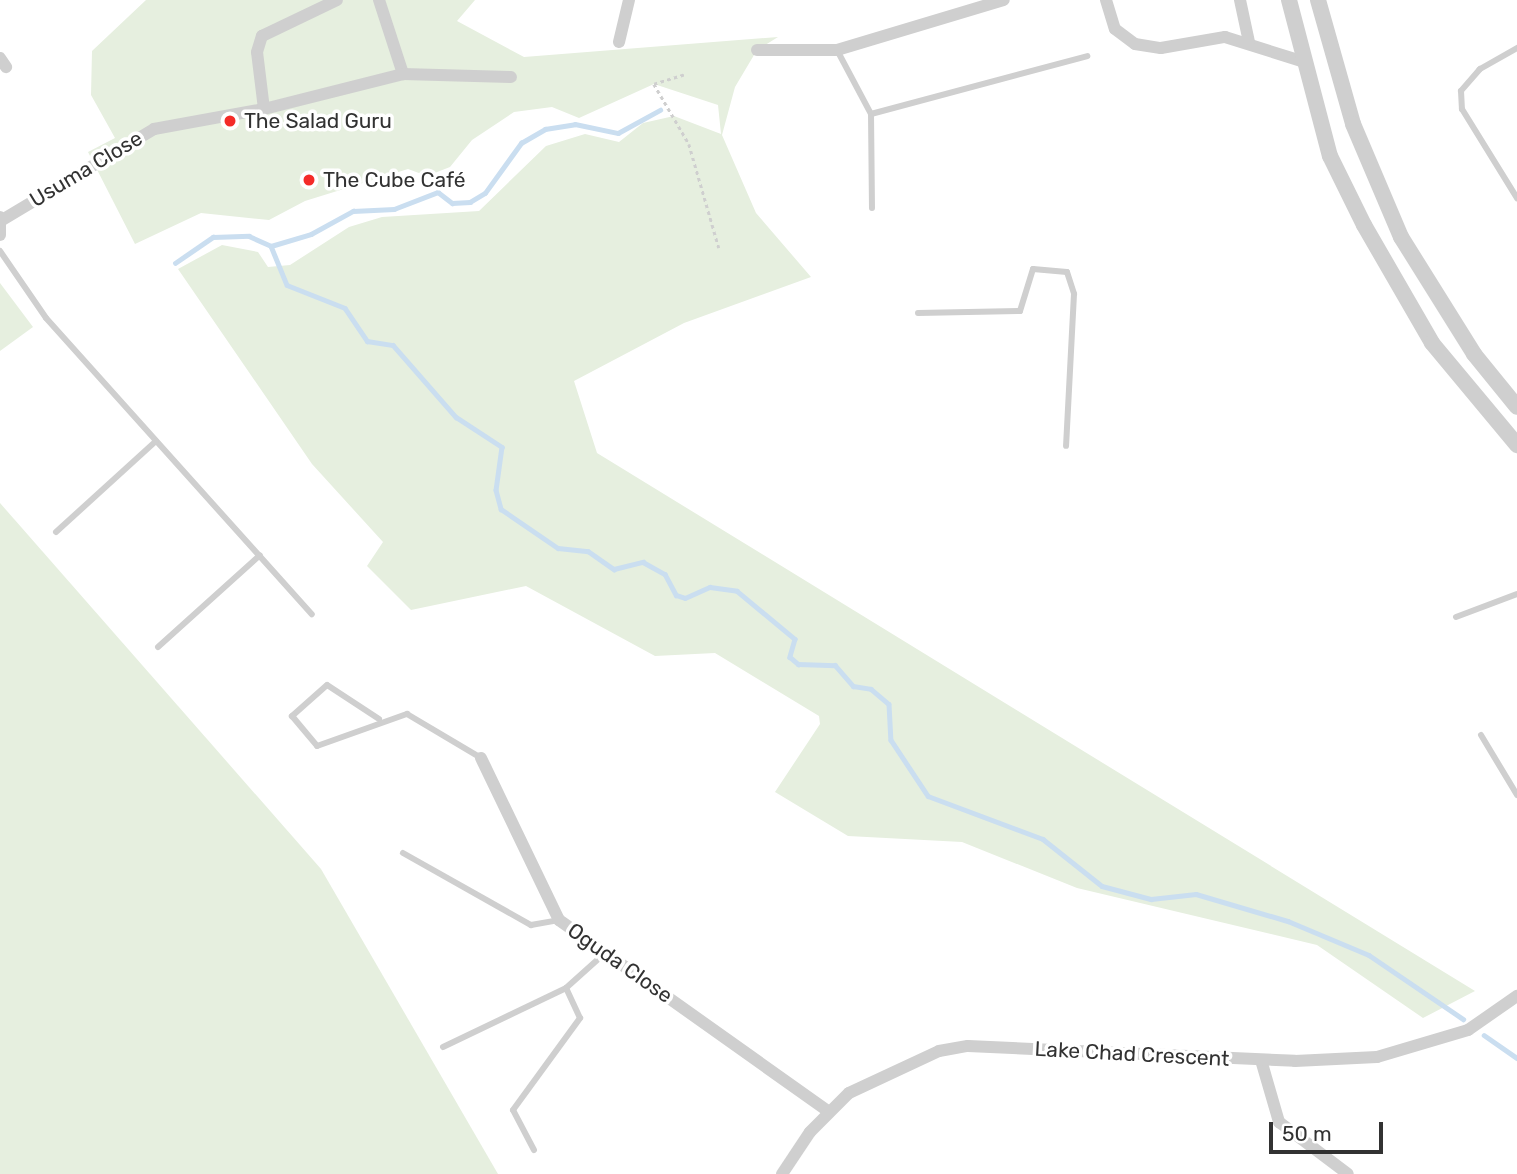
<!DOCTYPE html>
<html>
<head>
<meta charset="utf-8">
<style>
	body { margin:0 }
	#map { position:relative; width:1517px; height:1174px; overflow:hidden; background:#fff; font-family:Rubik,sans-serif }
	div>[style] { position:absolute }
	.green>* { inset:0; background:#e6efdf }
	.stream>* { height:4.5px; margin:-2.25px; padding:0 2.25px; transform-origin:2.25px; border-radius:2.25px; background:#cadef0 }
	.path>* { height:2.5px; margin-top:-1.25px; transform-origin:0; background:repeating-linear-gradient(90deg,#cfcfcf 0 3.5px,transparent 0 7px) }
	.service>* { height:6px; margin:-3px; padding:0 3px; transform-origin:3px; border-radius:3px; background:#cfcfcf }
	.minor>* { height:12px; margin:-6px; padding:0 6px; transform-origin:6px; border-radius:6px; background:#cfcfcf }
	.tertiary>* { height:16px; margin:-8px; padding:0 8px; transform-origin:8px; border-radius:8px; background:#cfcfcf }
	.dots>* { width:19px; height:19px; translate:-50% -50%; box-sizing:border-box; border:4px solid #fff; border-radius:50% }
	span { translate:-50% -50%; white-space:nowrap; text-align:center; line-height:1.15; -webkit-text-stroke:7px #fff; paint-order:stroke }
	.poi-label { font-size:21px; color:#323232 }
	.left { translate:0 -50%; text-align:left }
	.street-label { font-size:21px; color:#323232 }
	.scale { position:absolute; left:1269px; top:1122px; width:114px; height:32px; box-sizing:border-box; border:4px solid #323232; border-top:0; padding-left:9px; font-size:21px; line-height:24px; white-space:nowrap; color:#323232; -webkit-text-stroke:5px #fff; paint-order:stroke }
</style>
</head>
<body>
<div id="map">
	<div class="green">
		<div style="clip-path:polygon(146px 0,475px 0,457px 21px,524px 57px,778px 37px,757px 50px,735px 87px,722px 135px,756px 213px,811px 277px,684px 323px,574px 381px,597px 453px,1475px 991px,1423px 1018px,1317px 945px,1077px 888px,962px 842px,848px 836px,775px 792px,820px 724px,819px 716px,715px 653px,655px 656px,526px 586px,411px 610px,367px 566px,383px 542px,312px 464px,178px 269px,222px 245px,258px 252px,268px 267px,290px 265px,349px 227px,382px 217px,479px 211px,546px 146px,585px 134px,619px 142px,643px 123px,674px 116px,721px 134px,718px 105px,654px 84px,579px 118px,552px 107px,514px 112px,472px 140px,450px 167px,427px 176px,408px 169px,305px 201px,269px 220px,201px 213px,135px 244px,88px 152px,115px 138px,91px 95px,92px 51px)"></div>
		<div style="clip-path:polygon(0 283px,33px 327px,0 351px)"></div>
		<div style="clip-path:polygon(0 503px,321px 869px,498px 1174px,0 1174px)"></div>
	</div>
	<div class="stream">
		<div style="left:271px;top:246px;width:42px;rotate:67.7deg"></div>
		<div style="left:287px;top:285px;width:62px;rotate:21.6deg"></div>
		<div style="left:345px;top:308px;width:40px;rotate:56deg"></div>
		<div style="left:367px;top:341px;width:26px;rotate:9deg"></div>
		<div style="left:393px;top:345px;width:96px;rotate:48.8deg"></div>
		<div style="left:456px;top:417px;width:55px;rotate:33.1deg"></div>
		<div style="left:502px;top:447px;width:43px;rotate:97.9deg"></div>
		<div style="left:496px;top:490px;width:20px;rotate:75deg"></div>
		<div style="left:501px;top:509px;width:69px;rotate:34.4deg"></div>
		<div style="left:558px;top:548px;width:30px;rotate:6deg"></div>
		<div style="left:588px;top:551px;width:32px;rotate:35deg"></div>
		<div style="left:614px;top:569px;width:30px;rotate:-14deg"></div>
		<div style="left:643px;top:562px;width:25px;rotate:29deg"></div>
		<div style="left:665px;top:574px;width:24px;rotate:62deg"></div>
		<div style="left:676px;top:595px;width:9px;rotate:18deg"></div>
		<div style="left:685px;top:598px;width:27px;rotate:-24deg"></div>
		<div style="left:710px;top:587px;width:27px;rotate:8deg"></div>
		<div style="left:737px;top:591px;width:75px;rotate:39.6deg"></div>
		<div style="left:795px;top:639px;width:19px;rotate:106deg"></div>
		<div style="left:790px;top:657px;width:11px;rotate:41deg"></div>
		<div style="left:798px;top:664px;width:37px;rotate:2deg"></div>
		<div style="left:835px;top:665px;width:28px;rotate:49deg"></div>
		<div style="left:853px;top:686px;width:18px;rotate:9deg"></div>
		<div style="left:871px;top:689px;width:23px;rotate:40deg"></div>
		<div style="left:889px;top:704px;width:36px;rotate:87deg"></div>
		<div style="left:891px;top:740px;width:67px;rotate:56.5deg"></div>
		<div style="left:928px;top:796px;width:123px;rotate:20.5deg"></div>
		<div style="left:1043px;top:839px;width:75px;rotate:38.5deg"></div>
		<div style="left:1102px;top:886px;width:51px;rotate:14.9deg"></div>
		<div style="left:1151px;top:899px;width:45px;rotate:-6.3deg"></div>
		<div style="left:1196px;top:894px;width:96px;rotate:16.4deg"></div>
		<div style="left:1288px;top:921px;width:88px;rotate:22.8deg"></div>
		<div style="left:1369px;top:955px;width:114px;rotate:34.2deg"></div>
		<div style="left:175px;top:263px;width:46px;rotate:-34.4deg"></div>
		<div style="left:213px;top:237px;width:36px;rotate:-2deg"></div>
		<div style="left:249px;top:236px;width:24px;rotate:24deg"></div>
		<div style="left:271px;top:246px;width:42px;rotate:-16.7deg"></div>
		<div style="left:311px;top:234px;width:48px;rotate:-28.7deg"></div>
		<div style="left:353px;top:211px;width:41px;rotate:-2.8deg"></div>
		<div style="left:394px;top:209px;width:47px;rotate:-21.1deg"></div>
		<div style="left:438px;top:192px;width:18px;rotate:38deg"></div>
		<div style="left:452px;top:203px;width:18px;rotate:-3deg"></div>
		<div style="left:470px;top:202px;width:17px;rotate:-31deg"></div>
		<div style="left:485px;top:193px;width:62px;rotate:-54.2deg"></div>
		<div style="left:521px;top:143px;width:28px;rotate:-30deg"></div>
		<div style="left:545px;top:129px;width:30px;rotate:-9deg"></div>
		<div style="left:575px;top:124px;width:44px;rotate:11.8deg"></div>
		<div style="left:618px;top:133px;width:48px;rotate:-28.7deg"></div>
		<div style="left:1484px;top:1035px;width:40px;rotate:34.9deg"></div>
	</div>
	<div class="path">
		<div style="left:684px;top:75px;width:31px;rotate:163deg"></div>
		<div style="left:654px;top:84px;width:69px;rotate:59.7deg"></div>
		<div style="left:689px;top:144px;width:108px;rotate:73.9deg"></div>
	</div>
	<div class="service">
		<div style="left:1517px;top:48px;width:43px;rotate:150.4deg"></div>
		<div style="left:1480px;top:69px;width:29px;rotate:131deg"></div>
		<div style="left:1461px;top:91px;width:18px;rotate:87deg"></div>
		<div style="left:1462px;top:109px;width:105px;rotate:58.3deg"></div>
		<div style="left:837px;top:50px;width:72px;rotate:62deg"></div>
		<div style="left:871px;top:114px;width:94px;rotate:89.4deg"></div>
		<div style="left:871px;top:114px;width:224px;rotate:-15deg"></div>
		<div style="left:0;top:251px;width:81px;rotate:55.5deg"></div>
		<div style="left:46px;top:318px;width:398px;rotate:48.1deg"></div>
		<div style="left:918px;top:313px;width:102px;rotate:-1.1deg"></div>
		<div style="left:1020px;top:311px;width:44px;rotate:-72.8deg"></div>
		<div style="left:1033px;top:269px;width:34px;rotate:5deg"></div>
		<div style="left:1067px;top:272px;width:23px;rotate:72deg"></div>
		<div style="left:1074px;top:294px;width:152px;rotate:93deg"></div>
		<div style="left:56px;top:532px;width:135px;rotate:-42.3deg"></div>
		<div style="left:1456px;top:617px;width:65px;rotate:-20.7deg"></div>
		<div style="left:158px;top:647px;width:137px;rotate:-42deg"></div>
		<div style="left:379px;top:719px;width:62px;rotate:-146.8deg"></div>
		<div style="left:327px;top:685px;width:47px;rotate:138.5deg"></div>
		<div style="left:292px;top:716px;width:39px;rotate:50deg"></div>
		<div style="left:317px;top:746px;width:96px;rotate:-19.6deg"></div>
		<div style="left:407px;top:714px;width:86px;rotate:30.7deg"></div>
		<div style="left:1481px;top:735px;width:70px;rotate:59deg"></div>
		<div style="left:403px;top:853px;width:147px;rotate:29.4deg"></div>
		<div style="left:531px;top:925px;width:28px;rotate:-10deg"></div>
		<div style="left:443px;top:1047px;width:136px;rotate:-25.6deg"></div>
		<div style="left:566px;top:988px;width:52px;rotate:-41.9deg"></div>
		<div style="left:534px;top:1150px;width:45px;rotate:-117.7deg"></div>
		<div style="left:513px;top:1110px;width:114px;rotate:-53.9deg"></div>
		<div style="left:580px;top:1018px;width:33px;rotate:-115deg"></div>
	</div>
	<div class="minor">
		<div style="left:379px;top:0;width:78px;rotate:72deg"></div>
		<div style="left:1106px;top:0;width:30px;rotate:73deg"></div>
		<div style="left:1115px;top:29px;width:25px;rotate:37deg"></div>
		<div style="left:1135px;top:44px;width:26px;rotate:9deg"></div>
		<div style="left:1161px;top:48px;width:65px;rotate:-9.8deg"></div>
		<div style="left:1225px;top:37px;width:80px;rotate:17.5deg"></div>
		<div style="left:1240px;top:0;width:43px;rotate:77.9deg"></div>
		<div style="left:619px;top:42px;width:43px;rotate:-76.6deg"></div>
		<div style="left:757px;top:50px;width:80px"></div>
		<div style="left:837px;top:50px;width:174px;rotate:-16.7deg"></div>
		<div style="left:0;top:58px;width:11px;rotate:56deg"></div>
		<div style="left:264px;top:109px;width:143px;rotate:-14.1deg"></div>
		<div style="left:403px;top:74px;width:108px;rotate:1.6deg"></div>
		<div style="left:0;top:217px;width:18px;rotate:90deg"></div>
		<div style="left:2px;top:220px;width:177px;rotate:-30.9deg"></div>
		<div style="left:154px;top:129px;width:112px;rotate:-10.3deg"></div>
		<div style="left:264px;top:109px;width:57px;rotate:-97deg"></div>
		<div style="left:257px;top:52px;width:17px;rotate:-73deg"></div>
		<div style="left:262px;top:36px;width:83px;rotate:-25.6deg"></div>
		<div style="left:481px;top:758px;width:180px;rotate:64.3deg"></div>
		<div style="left:559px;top:920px;width:330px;rotate:35.4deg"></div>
		<div style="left:1261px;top:1060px;width:65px;rotate:73.8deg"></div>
		<div style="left:1279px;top:1122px;width:86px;rotate:37deg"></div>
		<div style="left:782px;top:1174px;width:50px;rotate:-56.3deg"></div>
		<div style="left:810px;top:1132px;width:55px;rotate:-45deg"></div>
		<div style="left:849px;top:1093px;width:99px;rotate:-25deg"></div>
		<div style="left:939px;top:1051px;width:29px;rotate:-10deg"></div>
		<div style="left:968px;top:1046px;width:327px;rotate:2.6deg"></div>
		<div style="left:1295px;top:1061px;width:82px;rotate:-2.8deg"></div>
		<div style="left:1377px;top:1057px;width:95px;rotate:-16.5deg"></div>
		<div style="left:1468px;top:1030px;width:60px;rotate:-34.8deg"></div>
	</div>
	<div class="tertiary">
		<div style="left:1289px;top:0;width:161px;rotate:75.3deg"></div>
		<div style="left:1330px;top:156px;width:77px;rotate:63.8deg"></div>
		<div style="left:1364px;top:225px;width:136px;rotate:60deg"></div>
		<div style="left:1432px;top:343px;width:133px;rotate:50.2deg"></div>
		<div style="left:1318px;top:0;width:129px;rotate:74.2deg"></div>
		<div style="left:1353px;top:124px;width:123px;rotate:67deg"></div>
		<div style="left:1401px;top:237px;width:138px;rotate:58deg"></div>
		<div style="left:1474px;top:354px;width:68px;rotate:50.9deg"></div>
	</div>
	<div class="dots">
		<div style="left:230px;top:121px;background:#f42b28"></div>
		<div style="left:309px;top:180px;background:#f42b28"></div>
	</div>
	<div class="poi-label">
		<span class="left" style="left:244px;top:121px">The Salad Guru</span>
		<span class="left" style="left:323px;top:180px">The Cube Café</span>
	</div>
	<div class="street-label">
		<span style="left:86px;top:169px;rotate:-31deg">Usuma Close</span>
		<span style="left:620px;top:963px;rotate:35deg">Oguda Close</span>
		<span style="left:1132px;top:1054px;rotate:3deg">Lake Chad Crescent</span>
	</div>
	<div class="scale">50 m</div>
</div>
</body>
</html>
